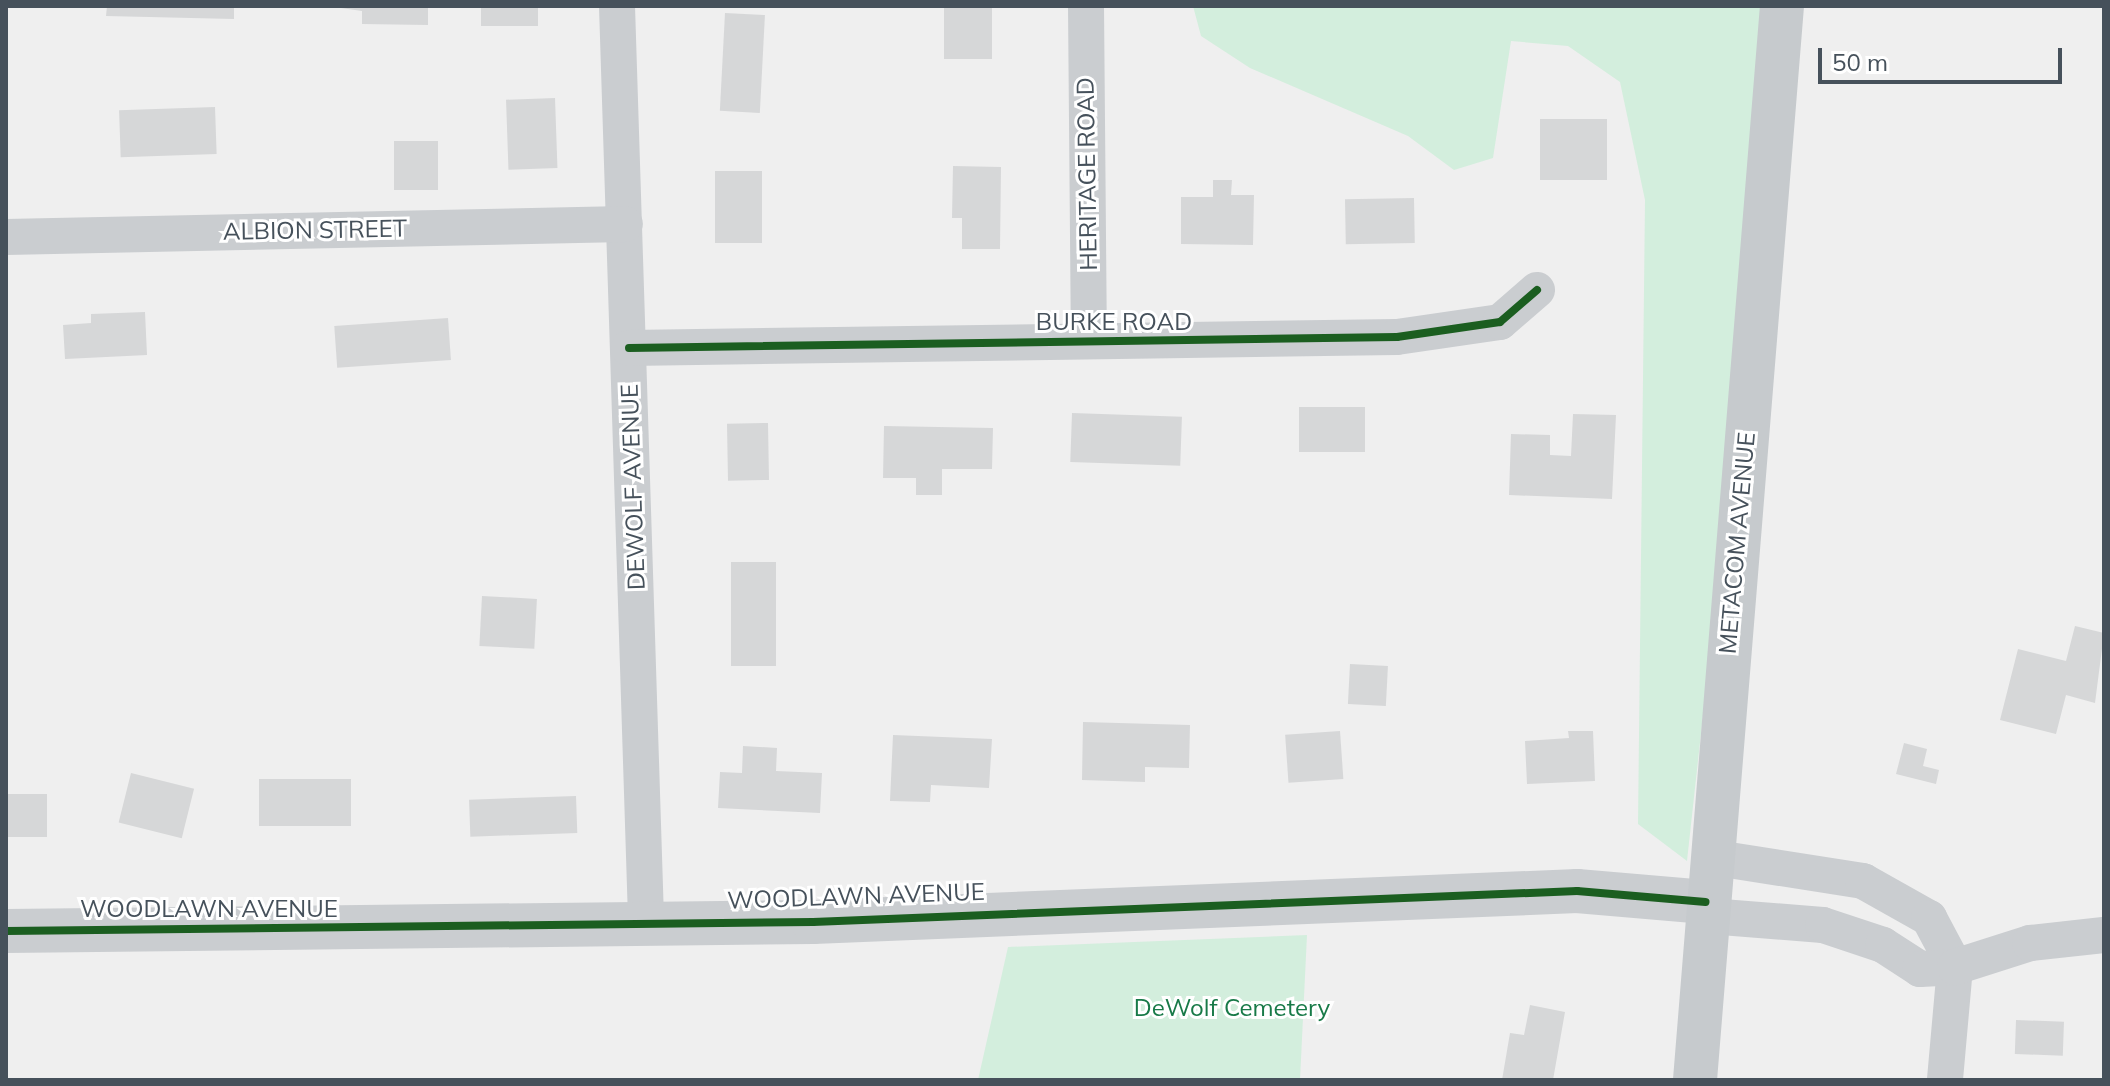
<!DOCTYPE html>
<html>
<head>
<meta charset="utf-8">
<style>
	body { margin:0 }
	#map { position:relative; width:2110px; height:1086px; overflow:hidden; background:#efefef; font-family:Mulish,sans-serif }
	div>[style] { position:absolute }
	.green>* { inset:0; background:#d3eedd }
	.building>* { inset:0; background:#d6d7d8; transform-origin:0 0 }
	.minor>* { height:36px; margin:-18px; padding:0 18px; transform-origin:18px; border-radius:18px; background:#cacdd0 }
	.tertiary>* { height:44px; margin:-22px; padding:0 22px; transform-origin:22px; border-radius:22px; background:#cacdd0 }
	.primary>* { height:44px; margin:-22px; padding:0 22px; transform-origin:22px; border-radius:22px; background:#c6cacd }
	.cycleway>* { height:8px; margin:-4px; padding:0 4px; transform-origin:4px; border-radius:4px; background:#1b5e20 }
	span { translate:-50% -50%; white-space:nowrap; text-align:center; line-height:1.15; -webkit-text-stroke:6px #fff; paint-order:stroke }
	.street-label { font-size:24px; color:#46515b }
	.park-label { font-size:24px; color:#187a48 }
	.frame { position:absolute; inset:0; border:8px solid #46515b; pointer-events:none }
	.scale { position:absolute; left:1818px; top:48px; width:244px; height:36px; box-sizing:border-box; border:4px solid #46515b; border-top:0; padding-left:10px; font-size:24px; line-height:28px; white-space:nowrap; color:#46515b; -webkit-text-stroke:6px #fff; paint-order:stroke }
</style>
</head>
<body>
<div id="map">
	<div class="green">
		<div style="clip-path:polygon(1193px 6px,1763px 6px,1734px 432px,1687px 861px,1638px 824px,1645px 200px,1620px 82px,1568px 46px,1511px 41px,1493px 158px,1454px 170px,1408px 136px,1250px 68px,1201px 36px)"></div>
		<div style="clip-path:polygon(1307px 935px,1300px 1080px,978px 1080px,1008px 947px)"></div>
	</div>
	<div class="building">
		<div style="clip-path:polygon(107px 6px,234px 6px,234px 19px,106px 16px)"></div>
		<div style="clip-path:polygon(327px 6px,428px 6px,428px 25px,362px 24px,362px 11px)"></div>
		<div style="left:481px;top:6px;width:57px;height:20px"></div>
		<div style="left:944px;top:6px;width:48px;height:53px"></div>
		<div style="left:725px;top:13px;width:40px;height:98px;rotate:3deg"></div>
		<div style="left:555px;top:98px;width:70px;height:49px;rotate:88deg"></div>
		<div style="left:215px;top:107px;width:47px;height:96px;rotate:88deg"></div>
		<div style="left:1607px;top:119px;width:61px;height:67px;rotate:90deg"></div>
		<div style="left:394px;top:141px;width:44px;height:49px"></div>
		<div style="clip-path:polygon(953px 166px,1001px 167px,1000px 249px,962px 249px,962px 218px,952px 218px)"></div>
		<div style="left:762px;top:171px;width:72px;height:47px;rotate:90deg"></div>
		<div style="clip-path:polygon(1213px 180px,1232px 180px,1231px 195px,1254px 195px,1253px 245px,1181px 244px,1181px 197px,1213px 197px)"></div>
		<div style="left:1414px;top:198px;width:45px;height:69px;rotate:89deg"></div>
		<div style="clip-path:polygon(145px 312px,147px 355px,65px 359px,63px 325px,91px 323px,91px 314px)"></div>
		<div style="left:448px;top:318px;width:42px;height:114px;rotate:86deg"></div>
		<div style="left:1299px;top:407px;width:66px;height:45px"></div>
		<div style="left:1072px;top:413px;width:110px;height:49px;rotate:2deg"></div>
		<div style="clip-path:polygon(1573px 414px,1616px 415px,1612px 499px,1509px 495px,1511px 434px,1550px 435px,1550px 455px,1571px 456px)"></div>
		<div style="left:768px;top:423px;width:57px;height:41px;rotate:89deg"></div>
		<div style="clip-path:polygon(884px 426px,993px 428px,992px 469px,942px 469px,942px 495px,916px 495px,916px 478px,883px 478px)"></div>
		<div style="left:731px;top:562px;width:45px;height:104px"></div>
		<div style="left:482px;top:596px;width:55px;height:50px;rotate:3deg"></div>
		<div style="clip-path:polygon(2075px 626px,2104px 633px,2095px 703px,2066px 695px,2056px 734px,2000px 720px,2018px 649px,2066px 661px)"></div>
		<div style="left:1350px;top:664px;width:38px;height:40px;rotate:3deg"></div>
		<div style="clip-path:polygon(1083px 722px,1190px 725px,1189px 768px,1145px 767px,1145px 782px,1082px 780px)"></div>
		<div style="left:1340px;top:731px;width:48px;height:55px;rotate:86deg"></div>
		<div style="clip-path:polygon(1568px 731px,1593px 731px,1595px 781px,1527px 784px,1525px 741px,1569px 738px)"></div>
		<div style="clip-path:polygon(893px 735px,992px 739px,989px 788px,931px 785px,930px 802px,890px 801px)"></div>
		<div style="clip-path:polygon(1904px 743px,1927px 749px,1923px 766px,1939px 770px,1936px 784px,1896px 774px)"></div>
		<div style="clip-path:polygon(743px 746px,777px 748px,776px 771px,822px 773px,820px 813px,718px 808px,720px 772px,742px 773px)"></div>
		<div style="left:131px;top:773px;width:65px;height:51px;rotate:14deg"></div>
		<div style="left:259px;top:779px;width:92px;height:47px"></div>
		<div style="left:6px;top:794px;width:41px;height:43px"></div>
		<div style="left:576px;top:796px;width:37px;height:107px;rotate:88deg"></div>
		<div style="clip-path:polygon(1530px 1005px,1565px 1012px,1553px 1080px,1502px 1080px,1510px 1033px,1524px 1035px)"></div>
		<div style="left:2016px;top:1020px;width:48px;height:34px;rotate:2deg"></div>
	</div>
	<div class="minor">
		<div style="left:617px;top:6px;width:914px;rotate:88.18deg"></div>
		<div style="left:1086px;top:6px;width:335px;rotate:89.5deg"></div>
		<div style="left:6px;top:237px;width:619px;rotate:-1.2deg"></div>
		<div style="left:629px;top:348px;width:768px;rotate:-0.82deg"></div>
		<div style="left:1397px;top:337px;width:104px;rotate:-8.3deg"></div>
		<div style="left:1500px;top:322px;width:49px;rotate:-40.9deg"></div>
		<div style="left:1710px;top:857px;width:155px;rotate:8.9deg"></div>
		<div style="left:1863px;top:881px;width:76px;rotate:29.3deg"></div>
		<div style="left:1929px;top:918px;width:55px;rotate:62deg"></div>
		<div style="left:1955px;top:967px;width:113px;rotate:95.1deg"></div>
		<div style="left:1709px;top:916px;width:114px;rotate:4.5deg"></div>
		<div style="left:1823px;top:925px;width:63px;rotate:18.4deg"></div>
		<div style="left:1883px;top:945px;width:44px;rotate:33deg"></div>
		<div style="left:1920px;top:969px;width:35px;rotate:-3deg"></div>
		<div style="left:1955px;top:967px;width:79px;rotate:-17.7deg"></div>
		<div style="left:2030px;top:943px;width:74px;rotate:-6.2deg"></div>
	</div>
	<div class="tertiary">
		<div style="left:6px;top:931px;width:807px;rotate:-0.64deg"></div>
		<div style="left:813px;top:922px;width:765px;rotate:-2.32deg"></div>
		<div style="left:1577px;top:891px;width:129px;rotate:4.9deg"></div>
	</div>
	<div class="primary">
		<div style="left:1695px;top:1080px;width:1078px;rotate:-85.37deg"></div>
	</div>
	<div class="cycleway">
		<div style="left:629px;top:348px;width:768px;rotate:-0.82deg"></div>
		<div style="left:1397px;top:337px;width:104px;rotate:-8.3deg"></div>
		<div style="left:1500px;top:322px;width:49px;rotate:-40.9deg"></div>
		<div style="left:6px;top:931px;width:807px;rotate:-0.64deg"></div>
		<div style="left:813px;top:922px;width:765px;rotate:-2.32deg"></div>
		<div style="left:1577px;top:891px;width:129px;rotate:4.9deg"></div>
	</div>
	<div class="street-label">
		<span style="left:1087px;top:174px;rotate:-91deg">HERITAGE ROAD</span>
		<span style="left:315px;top:230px;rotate:-1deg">ALBION STREET</span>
		<span style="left:1114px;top:322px">BURKE ROAD</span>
		<span style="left:633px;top:487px;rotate:-92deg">DEWOLF AVENUE</span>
		<span style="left:1737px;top:543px;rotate:-85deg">METACOM AVENUE</span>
		<span style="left:856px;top:896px;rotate:-2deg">WOODLAWN AVENUE</span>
		<span style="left:209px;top:909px">WOODLAWN AVENUE</span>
	</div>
	<div class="park-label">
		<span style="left:1232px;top:1008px">DeWolf Cemetery</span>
	</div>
	<div class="frame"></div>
	<div class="scale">50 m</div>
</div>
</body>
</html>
